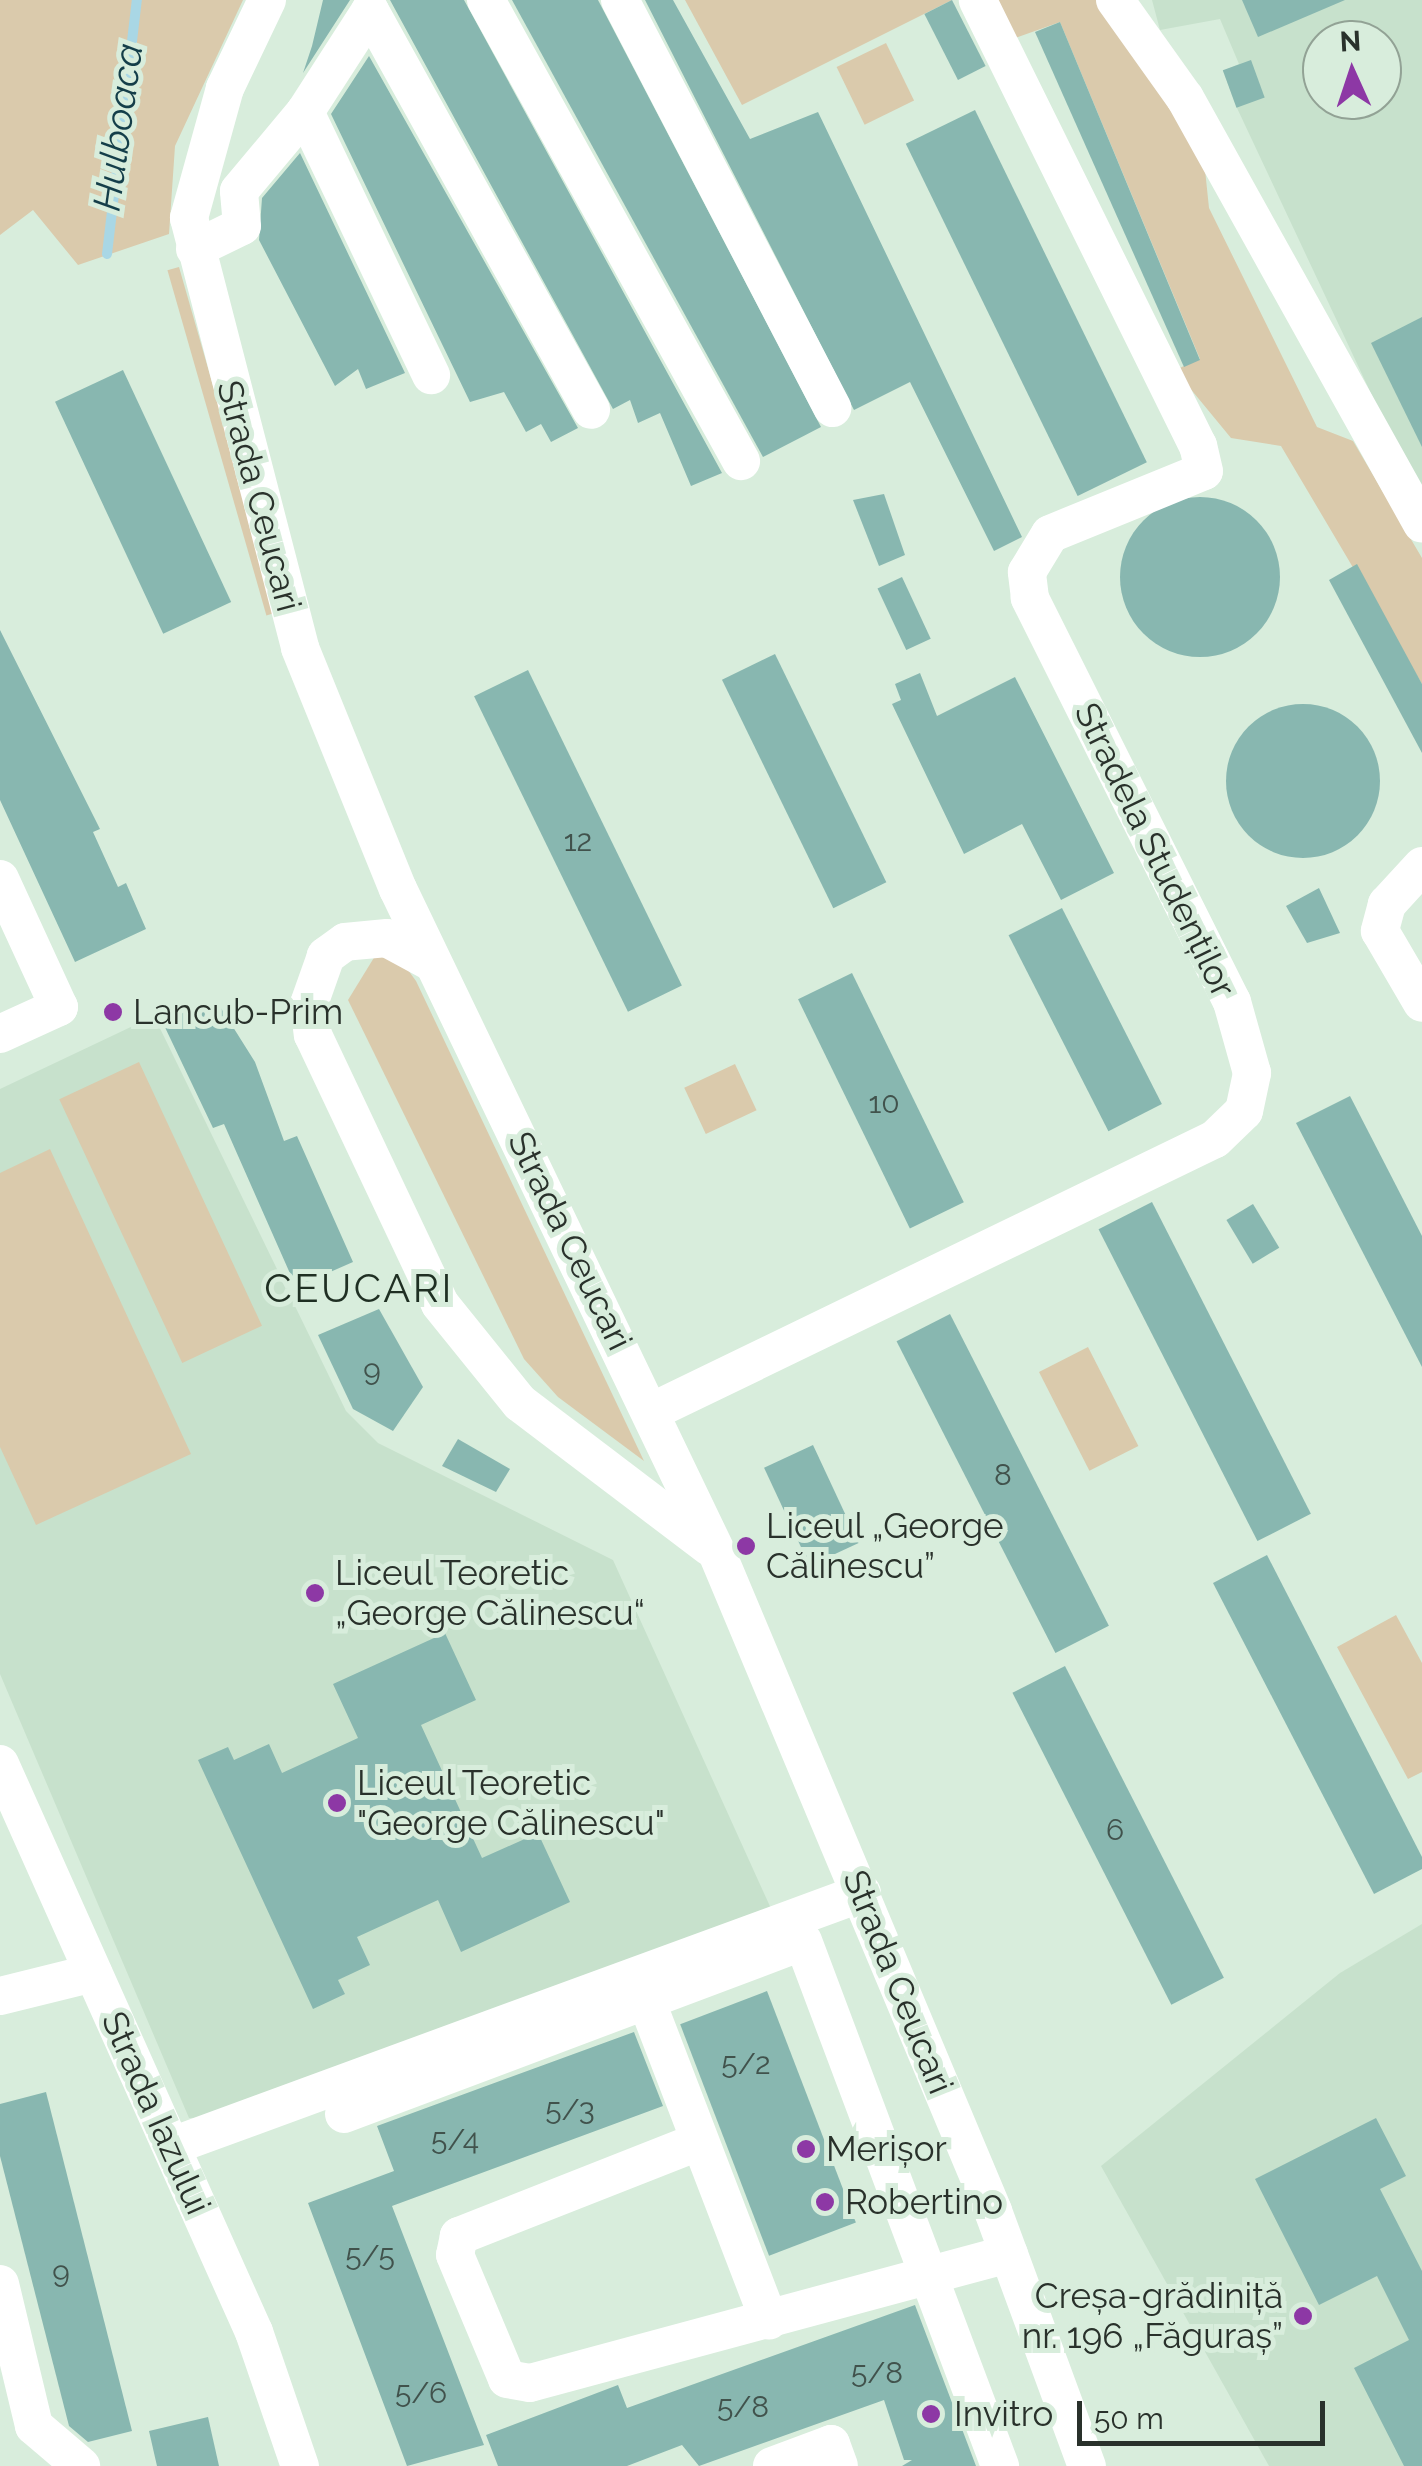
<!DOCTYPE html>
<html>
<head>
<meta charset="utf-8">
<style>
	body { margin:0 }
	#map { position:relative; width:1422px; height:2466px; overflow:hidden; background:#d8eddc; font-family:Raleway,sans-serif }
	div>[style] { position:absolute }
	.built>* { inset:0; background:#c7e1cc }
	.green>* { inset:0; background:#dacaac; transform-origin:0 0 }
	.stream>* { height:10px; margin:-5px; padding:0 5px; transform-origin:5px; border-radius:5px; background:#a9d7e5 }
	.building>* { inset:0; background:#88b7b0; transform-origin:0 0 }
	.round { border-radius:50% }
	.minor>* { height:38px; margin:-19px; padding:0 19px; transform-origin:19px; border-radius:19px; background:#fff }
	.dots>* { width:28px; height:28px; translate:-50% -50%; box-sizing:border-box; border:5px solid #d8eddc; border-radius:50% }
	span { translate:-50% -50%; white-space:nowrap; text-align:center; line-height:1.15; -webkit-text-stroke:10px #d8eddc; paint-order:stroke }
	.number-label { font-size:30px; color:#41524c }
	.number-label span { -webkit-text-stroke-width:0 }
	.street-label { font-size:35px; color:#29312b }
	.poi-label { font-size:35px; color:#29312b }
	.left { translate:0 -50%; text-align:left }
	.right { translate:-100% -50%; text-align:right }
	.water-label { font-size:38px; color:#143e49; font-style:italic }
	.quarter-label { font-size:40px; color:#1f2f23; letter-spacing:2.5px }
	.north { position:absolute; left:1302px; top:20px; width:100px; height:100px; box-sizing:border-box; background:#d8eddc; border:2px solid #92a295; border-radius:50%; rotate:357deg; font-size:28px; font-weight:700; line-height:40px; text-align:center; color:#29312b }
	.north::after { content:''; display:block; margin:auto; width:35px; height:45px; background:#8d38a5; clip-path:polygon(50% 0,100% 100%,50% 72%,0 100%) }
	.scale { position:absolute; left:1077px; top:2401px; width:248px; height:45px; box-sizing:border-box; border:5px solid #29312b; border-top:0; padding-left:12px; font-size:30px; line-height:35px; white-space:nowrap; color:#29312b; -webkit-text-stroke:8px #d8eddc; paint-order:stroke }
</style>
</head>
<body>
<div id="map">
	<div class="built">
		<div style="clip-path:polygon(evenodd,1152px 0,1422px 0,1422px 502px,1237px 108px,1223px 71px,1239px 64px,1220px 19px,1160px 30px,1152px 0,1322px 40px,1382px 40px,1382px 100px,1322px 100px,1322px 40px)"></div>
		<div style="clip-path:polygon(154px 1016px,346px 1411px,378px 1443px,613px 1560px,773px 1913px,229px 2117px,189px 2118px,0 1674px,0 1089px)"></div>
		<div style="clip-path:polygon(1422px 1924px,1422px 2466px,1269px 2466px,1101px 2166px,1340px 1973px)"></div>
	</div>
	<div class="green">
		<div style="clip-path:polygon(0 0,243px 0,175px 146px,169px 234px,78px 265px,33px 210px,0 235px)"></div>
		<div style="clip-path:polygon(685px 0,952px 0,742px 105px)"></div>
		<div style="clip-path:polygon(993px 0,1097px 0,1204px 160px,1209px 208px,1317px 427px,1353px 441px,1422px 558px,1422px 684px,1281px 446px,1231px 438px,1175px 370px,1200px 359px,1060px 22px,1015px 38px)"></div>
		<div style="left:886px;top:43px;width:64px;height:55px;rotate:64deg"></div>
		<div style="left:179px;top:267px;width:359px;height:12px;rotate:74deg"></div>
		<div style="clip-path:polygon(375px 956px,400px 959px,416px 981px,644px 1461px,558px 1397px,524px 1359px,348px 1000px)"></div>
		<div style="left:139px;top:1062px;width:291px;height:88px;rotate:65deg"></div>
		<div style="left:735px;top:1064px;width:51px;height:56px;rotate:65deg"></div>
		<div style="clip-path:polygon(50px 1149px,191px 1454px,36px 1525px,0 1447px,0 1173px)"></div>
		<div style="left:1088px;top:1347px;width:111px;height:55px;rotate:63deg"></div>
		<div style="clip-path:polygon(1396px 1615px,1422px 1663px,1422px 1772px,1408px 1779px,1337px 1647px)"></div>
	</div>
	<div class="stream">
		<div style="left:107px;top:254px;width:256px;rotate:-83.3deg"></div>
	</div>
	<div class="building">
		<div style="clip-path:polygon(323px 0,350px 0,303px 73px,312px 46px)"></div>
		<div style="clip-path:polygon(390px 0,464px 0,722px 473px,691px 486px,660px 413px,638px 423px,630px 400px,613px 409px)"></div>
		<div style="clip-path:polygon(512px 0,598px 0,821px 427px,763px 457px)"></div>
		<div style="clip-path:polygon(645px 0,673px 0,750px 139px,818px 112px,1022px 537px,994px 551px,910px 382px,854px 410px)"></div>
		<div style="left:952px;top:0;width:74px;height:31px;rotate:63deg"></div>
		<div style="clip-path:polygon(1242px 0,1345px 0,1258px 37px)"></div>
		<div style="clip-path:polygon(1060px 22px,1200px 360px,1184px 367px,1035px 32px)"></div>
		<div style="clip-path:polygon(369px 56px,578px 428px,551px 442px,541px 424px,526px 432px,504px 392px,470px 402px,331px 114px)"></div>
		<div style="left:1251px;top:60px;width:40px;height:30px;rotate:70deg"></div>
		<div style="left:975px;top:110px;width:392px;height:77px;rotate:64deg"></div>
		<div style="clip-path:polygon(300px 153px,405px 373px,366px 389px,358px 369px,335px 386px,259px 240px,262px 198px)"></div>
		<div style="clip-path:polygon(1422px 317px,1422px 447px,1371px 343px)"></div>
		<div style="left:123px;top:370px;width:256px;height:75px;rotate:65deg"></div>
		<div style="clip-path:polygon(884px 494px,905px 555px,879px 566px,853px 500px)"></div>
		<div class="round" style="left:1120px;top:497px;width:160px;height:160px"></div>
		<div style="clip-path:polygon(1357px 564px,1422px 684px,1422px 753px,1329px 580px)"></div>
		<div style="left:902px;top:577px;width:68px;height:27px;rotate:65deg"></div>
		<div style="clip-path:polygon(0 630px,100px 829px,93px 832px,118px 887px,126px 883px,146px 929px,75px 962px,0 800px)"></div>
		<div style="left:775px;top:654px;width:254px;height:59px;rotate:64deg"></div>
		<div style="left:528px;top:670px;width:351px;height:60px;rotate:64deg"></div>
		<div style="clip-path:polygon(920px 673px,937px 716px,1015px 677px,1114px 873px,1061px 900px,1022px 824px,964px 854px,892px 704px,901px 700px,895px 684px)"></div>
		<div class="round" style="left:1226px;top:704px;width:154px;height:154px"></div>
		<div style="clip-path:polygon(1319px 888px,1340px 933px,1307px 943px,1286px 906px)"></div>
		<div style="left:1062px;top:908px;width:220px;height:60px;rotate:63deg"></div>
		<div style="left:852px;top:973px;width:255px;height:60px;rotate:64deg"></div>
		<div style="clip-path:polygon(216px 1000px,255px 1062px,284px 1141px,297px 1136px,353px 1262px,296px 1287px,224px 1124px,213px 1128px,161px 1019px)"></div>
		<div style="clip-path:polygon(1350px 1096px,1422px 1236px,1422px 1367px,1296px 1123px)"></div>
		<div style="left:1152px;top:1202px;width:350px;height:60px;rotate:63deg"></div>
		<div style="left:1253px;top:1204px;width:51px;height:31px;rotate:59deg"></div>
		<div style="clip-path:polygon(379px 1309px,423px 1387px,393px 1431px,353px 1409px,318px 1335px)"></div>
		<div style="left:950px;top:1314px;width:350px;height:60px;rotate:63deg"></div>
		<div style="clip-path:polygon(458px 1439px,510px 1469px,496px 1492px,442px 1466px)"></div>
		<div style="left:813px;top:1445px;width:108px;height:54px;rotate:65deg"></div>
		<div style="clip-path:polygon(1267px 1555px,1422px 1857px,1422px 1869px,1374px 1894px,1213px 1583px)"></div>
		<div style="clip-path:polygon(445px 1633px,476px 1700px,421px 1725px,482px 1858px,538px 1833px,570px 1902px,461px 1952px,438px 1900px,357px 1937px,370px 1965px,338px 1980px,345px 1994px,313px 2009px,198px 1760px,228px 1747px,234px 1760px,269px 1744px,282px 1773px,358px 1738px,333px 1684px)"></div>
		<div style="left:1065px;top:1666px;width:350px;height:59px;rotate:63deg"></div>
		<div style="left:767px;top:1991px;width:248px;height:93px;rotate:69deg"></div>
		<div style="clip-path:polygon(634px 2032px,663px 2106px,392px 2206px,484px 2445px,407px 2466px,308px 2203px,394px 2171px,377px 2126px)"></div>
		<div style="clip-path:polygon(46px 2092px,132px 2431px,88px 2442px,69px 2426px,0 2156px,0 2104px)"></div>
		<div style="clip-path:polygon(1376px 2118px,1406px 2176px,1380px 2189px,1422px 2271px,1422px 2466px,1404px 2466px,1354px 2368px,1409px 2340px,1377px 2276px,1319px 2305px,1255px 2179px)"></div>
		<div style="clip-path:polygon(915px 2305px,976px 2466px,902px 2466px,912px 2460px,904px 2460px,884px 2400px,699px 2466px,682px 2445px,627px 2466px,498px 2466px,486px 2435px,618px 2385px,627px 2408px)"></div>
		<div style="clip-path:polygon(208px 2417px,219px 2466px,157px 2466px,149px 2431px)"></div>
	</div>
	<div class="minor">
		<div style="left:267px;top:0;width:98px;rotate:115.5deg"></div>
		<div style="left:225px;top:88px;width:135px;rotate:105.5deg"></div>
		<div style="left:189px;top:218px;width:444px;rotate:75.5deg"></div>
		<div style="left:300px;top:648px;width:260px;rotate:67.9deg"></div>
		<div style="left:398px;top:889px;width:737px;rotate:64.34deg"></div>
		<div style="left:717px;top:1553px;width:714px;rotate:67.24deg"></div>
		<div style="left:993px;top:2211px;width:272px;rotate:69.8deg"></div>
		<div style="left:486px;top:0;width:527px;rotate:61.05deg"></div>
		<div style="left:620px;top:0;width:460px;rotate:62.5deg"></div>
		<div style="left:1115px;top:0;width:120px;rotate:54.5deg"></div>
		<div style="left:1185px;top:98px;width:487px;rotate:60.9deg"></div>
		<div style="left:305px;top:112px;width:120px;rotate:-57.2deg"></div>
		<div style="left:370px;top:11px;width:456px;rotate:61deg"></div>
		<div style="left:195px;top:249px;width:52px;rotate:-26.1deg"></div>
		<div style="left:242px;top:226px;width:35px;rotate:-95deg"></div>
		<div style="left:239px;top:191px;width:103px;rotate:-50.1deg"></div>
		<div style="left:305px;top:112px;width:292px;rotate:64.4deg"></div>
		<div style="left:1422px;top:866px;width:52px;rotate:132.6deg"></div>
		<div style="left:1387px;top:904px;width:28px;rotate:105deg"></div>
		<div style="left:1380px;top:931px;width:83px;rotate:59.7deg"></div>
		<div style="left:0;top:879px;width:141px;rotate:65.3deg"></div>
		<div style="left:59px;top:1007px;width:65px;rotate:155.4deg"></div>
		<div style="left:433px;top:963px;width:52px;rotate:-151.5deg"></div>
		<div style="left:387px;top:938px;width:42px;rotate:174.6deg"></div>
		<div style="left:345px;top:942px;width:24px;rotate:144deg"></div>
		<div style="left:326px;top:956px;width:51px;rotate:109.5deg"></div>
		<div style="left:309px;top:1004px;width:31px;rotate:83deg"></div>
		<div style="left:313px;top:1035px;width:297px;rotate:64.7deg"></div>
		<div style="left:440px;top:1304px;width:127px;rotate:51.1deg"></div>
		<div style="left:520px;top:1403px;width:238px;rotate:37.2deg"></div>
		<div style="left:653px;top:1411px;width:624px;rotate:-25.83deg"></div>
		<div style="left:1215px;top:1139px;width:40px;rotate:-44deg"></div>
		<div style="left:1244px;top:1111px;width:39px;rotate:-78deg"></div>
		<div style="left:1252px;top:1073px;width:74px;rotate:-105.7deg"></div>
		<div style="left:1232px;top:1002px;width:452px;rotate:-116.6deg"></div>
		<div style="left:1030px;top:598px;width:26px;rotate:-97deg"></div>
		<div style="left:1027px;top:572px;width:44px;rotate:-58.8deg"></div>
		<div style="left:1050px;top:534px;width:166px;rotate:-22.2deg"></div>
		<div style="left:1204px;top:471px;width:26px;rotate:-103deg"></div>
		<div style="left:1198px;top:446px;width:497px;rotate:-116.3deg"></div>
		<div style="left:0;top:1764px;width:622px;rotate:65.91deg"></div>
		<div style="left:254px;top:2332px;width:142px;rotate:71.1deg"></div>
		<div style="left:803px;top:1941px;width:561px;rotate:69.43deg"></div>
		<div style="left:0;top:1996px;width:96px;rotate:-13.9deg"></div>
		<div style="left:648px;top:2005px;width:338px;rotate:69deg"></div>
		<div style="left:344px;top:2114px;width:478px;rotate:-20.6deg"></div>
		<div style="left:695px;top:2143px;width:254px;rotate:158.5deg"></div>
		<div style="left:459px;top:2236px;width:19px;rotate:102deg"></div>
		<div style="left:455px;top:2255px;width:134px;rotate:67.2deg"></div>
		<div style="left:507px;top:2379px;width:23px;rotate:10deg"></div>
		<div style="left:530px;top:2383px;width:496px;rotate:-15.1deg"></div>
		<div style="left:172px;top:2146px;width:735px;rotate:-20.14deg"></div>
		<div style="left:0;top:2284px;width:146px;rotate:76.5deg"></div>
		<div style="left:34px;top:2426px;width:62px;rotate:40.4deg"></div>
		<div style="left:772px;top:2466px;width:63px;rotate:-20.4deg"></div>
		<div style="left:831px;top:2444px;width:23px;rotate:70deg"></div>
	</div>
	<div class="dots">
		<div style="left:113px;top:1012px;background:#8d38a5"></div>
		<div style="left:746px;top:1546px;background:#8d38a5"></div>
		<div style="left:315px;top:1593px;background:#8d38a5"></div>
		<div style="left:337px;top:1803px;background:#8d38a5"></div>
		<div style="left:806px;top:2149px;background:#8d38a5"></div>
		<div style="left:825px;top:2202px;background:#8d38a5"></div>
		<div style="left:1303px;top:2316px;background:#8d38a5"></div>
		<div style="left:931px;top:2414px;background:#8d38a5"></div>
	</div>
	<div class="number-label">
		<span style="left:578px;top:841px">12</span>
		<span style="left:884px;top:1103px">10</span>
		<span style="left:372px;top:1370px">9</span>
		<span style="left:1003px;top:1475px">8</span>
		<span style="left:1115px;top:1830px">6</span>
		<span style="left:746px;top:2064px">5/2</span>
		<span style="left:570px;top:2110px">5/3</span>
		<span style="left:455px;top:2140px">5/4</span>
		<span style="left:370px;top:2256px">5/5</span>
		<span style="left:61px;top:2272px">9</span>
		<span style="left:877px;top:2373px">5/8</span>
		<span style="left:421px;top:2393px">5/6</span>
		<span style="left:743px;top:2407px">5/8</span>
	</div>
	<div class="street-label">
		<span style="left:259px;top:496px;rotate:75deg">Strada Ceucari</span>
		<span style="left:1155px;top:850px;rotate:64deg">Stradela Studenților</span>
		<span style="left:570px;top:1241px;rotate:64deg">Strada Ceucari</span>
		<span style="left:898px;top:1982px;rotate:68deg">Strada Ceucari</span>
		<span style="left:156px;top:2113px;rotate:66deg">Strada Iazului</span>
	</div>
	<div class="poi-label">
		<span class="left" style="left:133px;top:1012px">Lancub-Prim</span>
		<span class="left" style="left:766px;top:1546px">Liceul „George<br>Călinescu”</span>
		<span class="left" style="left:335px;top:1593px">Liceul Teoretic<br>„George Călinescu“</span>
		<span class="left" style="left:357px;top:1803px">Liceul Teoretic<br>"George Călinescu"</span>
		<span class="left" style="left:826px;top:2149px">Merișor</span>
		<span class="left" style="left:845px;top:2202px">Robertino</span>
		<span class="right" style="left:1283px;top:2316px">Creșa-grădiniță<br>nr. 196 „Făguraș”</span>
		<span class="left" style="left:954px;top:2414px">Invitro</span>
	</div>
	<div class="water-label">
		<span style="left:118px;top:127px;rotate:-82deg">Hulboaca</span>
	</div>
	<div class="quarter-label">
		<span style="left:359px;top:1288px">CEUCARI</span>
	</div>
	<div class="north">N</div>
	<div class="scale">50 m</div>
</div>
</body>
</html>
